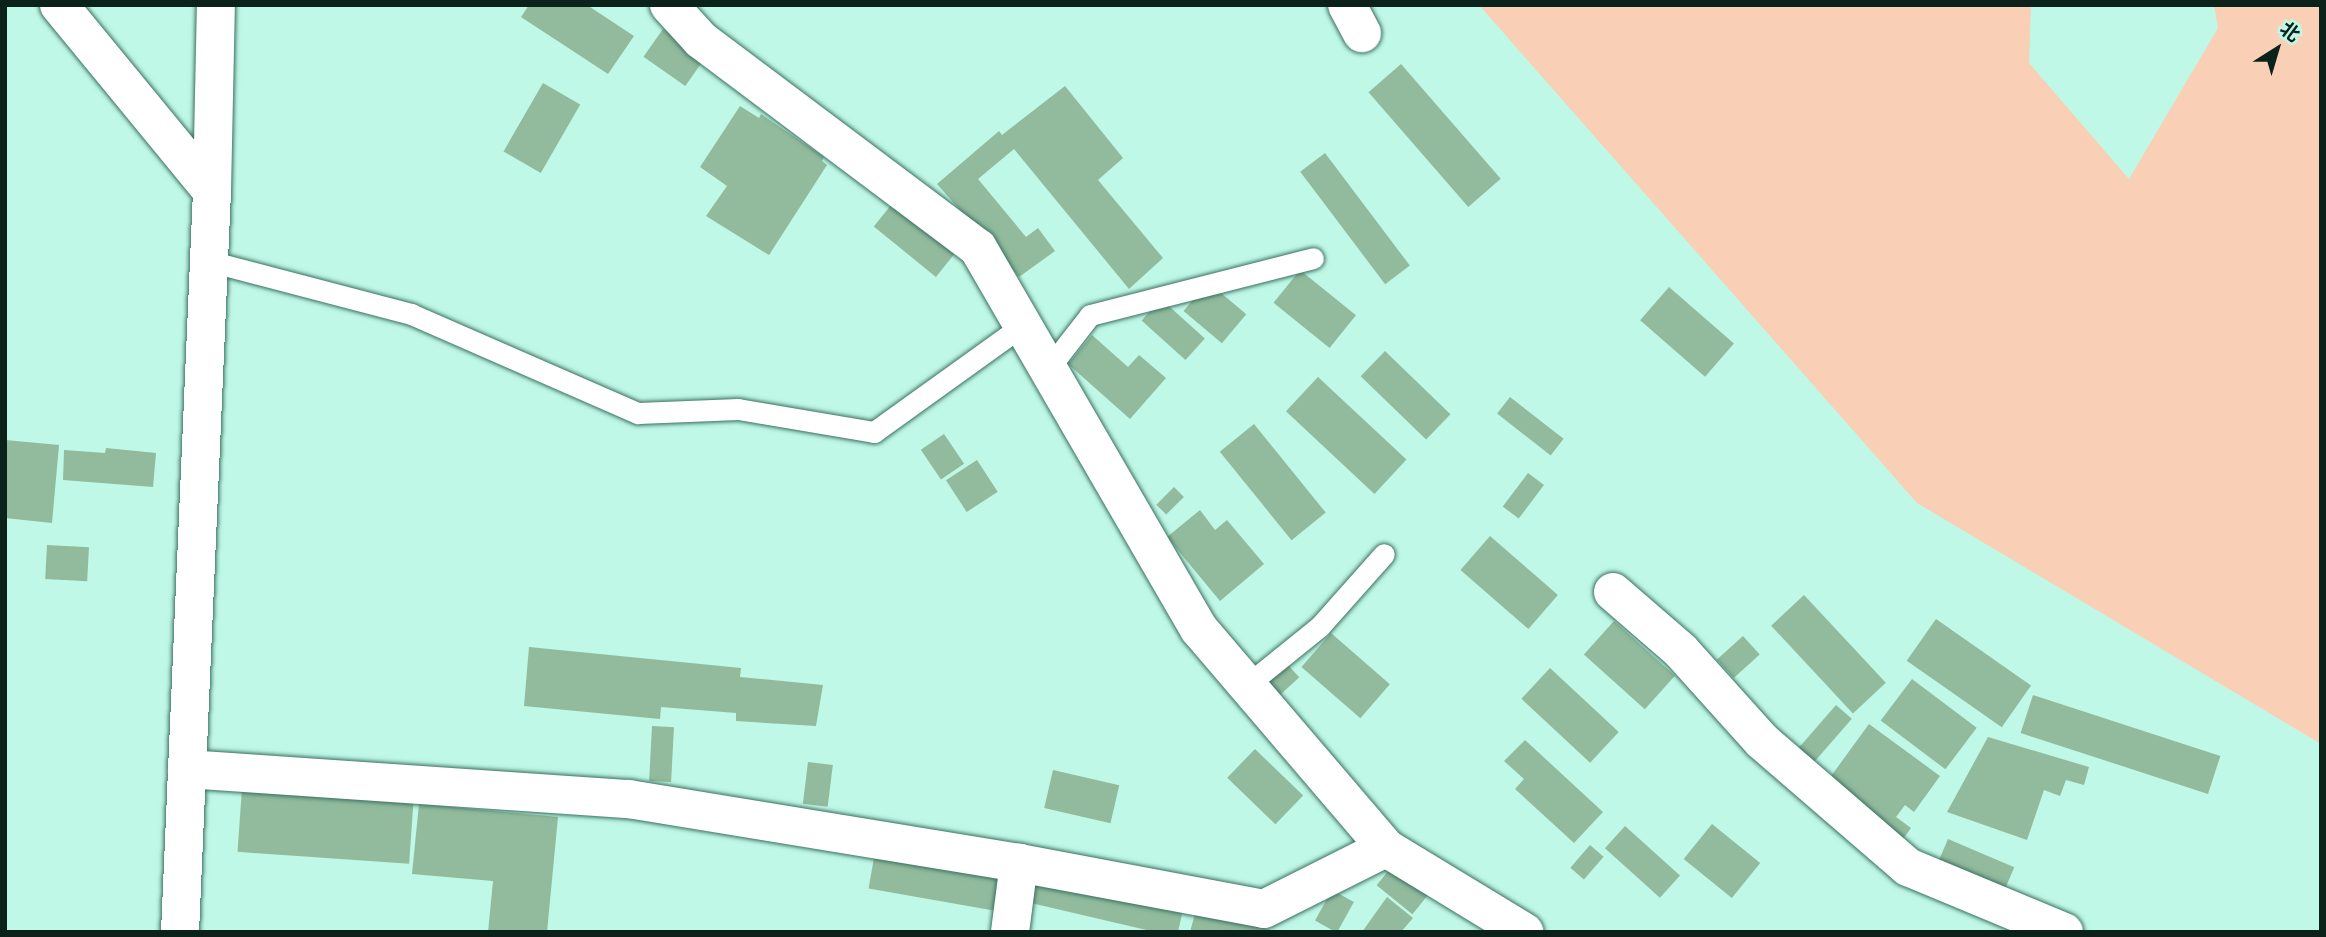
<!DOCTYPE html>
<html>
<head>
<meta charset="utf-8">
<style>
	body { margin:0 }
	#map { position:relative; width:2326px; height:937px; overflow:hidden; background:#bff8e6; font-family:"Roboto Serif","Noto Sans SC",serif }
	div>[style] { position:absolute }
	.green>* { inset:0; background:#f9cfb5 }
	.building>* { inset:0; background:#91bb9c; transform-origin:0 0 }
	.roads { filter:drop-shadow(0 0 2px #3a7061) drop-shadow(0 0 2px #3a7061) }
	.service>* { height:21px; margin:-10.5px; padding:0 10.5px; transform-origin:10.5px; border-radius:10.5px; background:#fff }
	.minor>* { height:38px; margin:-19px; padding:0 19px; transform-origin:19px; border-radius:19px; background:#fff }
	.tertiary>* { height:38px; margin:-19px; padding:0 19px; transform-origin:19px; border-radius:19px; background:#fff }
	span { translate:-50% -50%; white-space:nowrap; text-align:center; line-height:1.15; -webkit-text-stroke:6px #bff8e6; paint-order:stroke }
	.frame { position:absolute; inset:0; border:7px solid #0b221b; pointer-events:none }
	.north { position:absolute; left:2242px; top:14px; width:70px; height:70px; -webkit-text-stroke:5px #bff8e6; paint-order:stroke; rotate:37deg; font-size:19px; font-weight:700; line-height:28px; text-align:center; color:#0b221b }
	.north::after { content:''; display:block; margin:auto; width:24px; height:32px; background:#0b221b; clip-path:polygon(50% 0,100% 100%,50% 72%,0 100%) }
</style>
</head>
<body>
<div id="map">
	<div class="green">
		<div style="clip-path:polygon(1479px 5px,2031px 5px,2029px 63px,2129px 179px,2218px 28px,2214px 5px,2321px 5px,2321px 744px,1917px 503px)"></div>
	</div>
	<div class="building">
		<div style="clip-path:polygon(529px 5px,587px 5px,634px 36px,608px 74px,521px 17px)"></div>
		<div style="left:663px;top:29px;width:51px;height:34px;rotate:35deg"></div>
		<div style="left:1401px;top:64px;width:152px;height:43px;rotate:49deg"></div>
		<div style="left:543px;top:83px;width:43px;height:79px;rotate:30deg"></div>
		<div style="clip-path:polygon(1065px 86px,1123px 158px,1098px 180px,1163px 258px,1129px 289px,1014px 149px,978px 179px,1026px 237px,1038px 228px,1055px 251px,1019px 277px,937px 184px,999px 131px,1002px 135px)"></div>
		<div style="clip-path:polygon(740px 106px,759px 118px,761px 114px,824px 157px,822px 161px,827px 165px,769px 255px,706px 216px,727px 186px,700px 167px)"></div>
		<div style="left:1325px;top:153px;width:141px;height:31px;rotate:53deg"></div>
		<div style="left:892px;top:204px;width:80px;height:29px;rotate:39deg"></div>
		<div style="left:1300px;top:270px;width:72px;height:42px;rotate:39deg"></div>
		<div style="left:1208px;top:282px;width:50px;height:38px;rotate:40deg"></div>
		<div style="left:1669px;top:287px;width:86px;height:44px;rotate:41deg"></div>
		<div style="left:1161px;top:299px;width:59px;height:29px;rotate:42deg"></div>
		<div style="clip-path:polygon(1092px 335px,1128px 367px,1139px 355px,1166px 378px,1130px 419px,1068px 364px)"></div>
		<div style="left:1385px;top:351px;width:91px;height:35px;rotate:44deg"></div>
		<div style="left:1318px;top:377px;width:121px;height:47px;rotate:43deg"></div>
		<div style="left:1510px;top:397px;width:68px;height:21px;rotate:38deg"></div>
		<div style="left:1254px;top:424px;width:114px;height:44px;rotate:51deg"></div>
		<div style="left:944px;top:434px;width:36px;height:28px;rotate:56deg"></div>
		<div style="clip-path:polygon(5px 440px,59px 445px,52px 523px,5px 518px)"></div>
		<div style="clip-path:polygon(106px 448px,156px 453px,153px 487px,63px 480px,64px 450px,105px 453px)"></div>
		<div style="left:977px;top:460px;width:38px;height:37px;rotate:57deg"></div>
		<div style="left:1528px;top:473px;width:20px;height:42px;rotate:37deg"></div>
		<div style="left:1174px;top:487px;width:14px;height:25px;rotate:45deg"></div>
		<div style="clip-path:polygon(1200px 510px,1215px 530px,1227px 520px,1264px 564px,1220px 601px,1167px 537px)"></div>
		<div style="left:1490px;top:536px;width:90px;height:45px;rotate:41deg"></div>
		<div style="left:47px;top:545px;width:42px;height:34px;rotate:3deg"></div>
		<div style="left:1804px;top:595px;width:120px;height:45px;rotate:47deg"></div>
		<div style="left:1936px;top:619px;width:116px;height:51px;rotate:35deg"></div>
		<div style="left:1614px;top:621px;width:82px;height:45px;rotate:42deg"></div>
		<div style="left:1331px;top:633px;width:78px;height:45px;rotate:41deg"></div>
		<div style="left:1743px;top:636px;width:25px;height:35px;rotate:48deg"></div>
		<div style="clip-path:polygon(529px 647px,741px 668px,740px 677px,823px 685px,816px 726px,736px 721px,736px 713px,661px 707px,660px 719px,524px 706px)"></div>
		<div style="left:1287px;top:664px;width:18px;height:30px;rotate:47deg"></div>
		<div style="left:1550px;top:668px;width:94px;height:42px;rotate:43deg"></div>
		<div style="left:1912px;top:679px;width:81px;height:52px;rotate:37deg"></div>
		<div style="left:2033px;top:695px;width:197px;height:40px;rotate:18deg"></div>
		<div style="left:1836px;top:705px;width:21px;height:59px;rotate:41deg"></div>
		<div style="clip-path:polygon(1869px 724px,1940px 776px,1914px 812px,1905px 805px,1896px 817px,1911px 828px,1903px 839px,1826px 783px)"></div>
		<div style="left:652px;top:726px;width:22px;height:55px;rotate:3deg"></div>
		<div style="clip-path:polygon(1988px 737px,2089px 767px,2084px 785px,2066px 780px,2060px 796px,2044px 790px,2027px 840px,1947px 812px)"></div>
		<div style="clip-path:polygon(1525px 740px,1603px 812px,1574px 843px,1515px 789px,1524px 779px,1504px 761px)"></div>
		<div style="left:1255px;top:749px;width:67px;height:40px;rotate:44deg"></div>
		<div style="left:808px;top:762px;width:25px;height:42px;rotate:7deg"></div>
		<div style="left:1053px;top:770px;width:68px;height:39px;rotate:13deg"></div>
		<div style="left:242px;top:788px;width:172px;height:64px;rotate:4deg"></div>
		<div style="clip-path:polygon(419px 804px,558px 817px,547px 932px,488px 932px,493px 881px,412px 874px)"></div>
		<div style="left:1712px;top:824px;width:62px;height:45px;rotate:39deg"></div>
		<div style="left:1625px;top:826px;width:74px;height:30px;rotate:42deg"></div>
		<div style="left:1948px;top:839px;width:72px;height:23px;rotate:23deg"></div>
		<div style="left:1590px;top:845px;width:18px;height:30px;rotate:41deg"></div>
		<div style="left:875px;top:852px;width:127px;height:37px;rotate:10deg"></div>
		<div style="left:1393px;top:865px;width:46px;height:26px;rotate:39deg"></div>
		<div style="clip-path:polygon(1038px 872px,1184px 905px,1178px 932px,1155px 932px,1031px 903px)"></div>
		<div style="left:1332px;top:890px;width:25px;height:35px;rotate:29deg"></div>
		<div style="clip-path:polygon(1387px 897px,1413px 918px,1401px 932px,1362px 932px)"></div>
		<div style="clip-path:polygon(1196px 910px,1275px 931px,1275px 932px,1190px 932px)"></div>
	</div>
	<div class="roads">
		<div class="service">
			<div style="left:209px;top:261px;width:209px;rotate:14.7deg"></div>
			<div style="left:411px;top:314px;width:248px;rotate:23.6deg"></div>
			<div style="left:638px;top:413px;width:100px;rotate:-2.3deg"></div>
			<div style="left:738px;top:409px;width:138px;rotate:9.6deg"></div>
			<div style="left:874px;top:432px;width:183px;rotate:-35.7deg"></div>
			<div style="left:1048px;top:369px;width:68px;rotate:-52.1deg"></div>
			<div style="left:1090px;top:315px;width:230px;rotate:-14.3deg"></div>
			<div style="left:1247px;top:685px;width:94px;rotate:-38.9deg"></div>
			<div style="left:1320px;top:626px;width:96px;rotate:-48.4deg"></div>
		</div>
		<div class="minor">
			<div style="left:669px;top:5px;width:47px;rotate:47.6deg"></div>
			<div style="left:701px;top:40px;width:346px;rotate:36.9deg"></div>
			<div style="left:978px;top:248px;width:440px;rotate:59.9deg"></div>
			<div style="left:1199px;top:629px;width:288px;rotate:49.5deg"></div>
			<div style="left:1386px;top:848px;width:162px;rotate:31.3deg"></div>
			<div style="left:1347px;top:5px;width:32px;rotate:62deg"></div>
			<div style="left:212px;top:191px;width:186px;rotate:-88.8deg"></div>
			<div style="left:1613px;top:592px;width:90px;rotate:40.9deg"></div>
			<div style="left:1681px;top:651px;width:121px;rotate:48deg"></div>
			<div style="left:1762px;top:741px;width:193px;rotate:40.8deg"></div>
			<div style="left:1908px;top:867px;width:169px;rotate:22.6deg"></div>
			<div style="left:187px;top:769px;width:443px;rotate:3.9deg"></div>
			<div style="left:629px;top:799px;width:395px;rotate:9.3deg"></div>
			<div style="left:1019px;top:863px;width:249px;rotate:10.6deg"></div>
			<div style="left:1264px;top:909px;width:136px;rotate:-26.6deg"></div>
			<div style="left:1010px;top:932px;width:70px;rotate:-82.6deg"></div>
		</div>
		<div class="tertiary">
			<div style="left:59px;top:5px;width:241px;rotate:50.6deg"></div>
			<div style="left:212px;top:191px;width:742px;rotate:92.47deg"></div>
		</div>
	</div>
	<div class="frame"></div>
	<div class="north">北</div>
</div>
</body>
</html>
